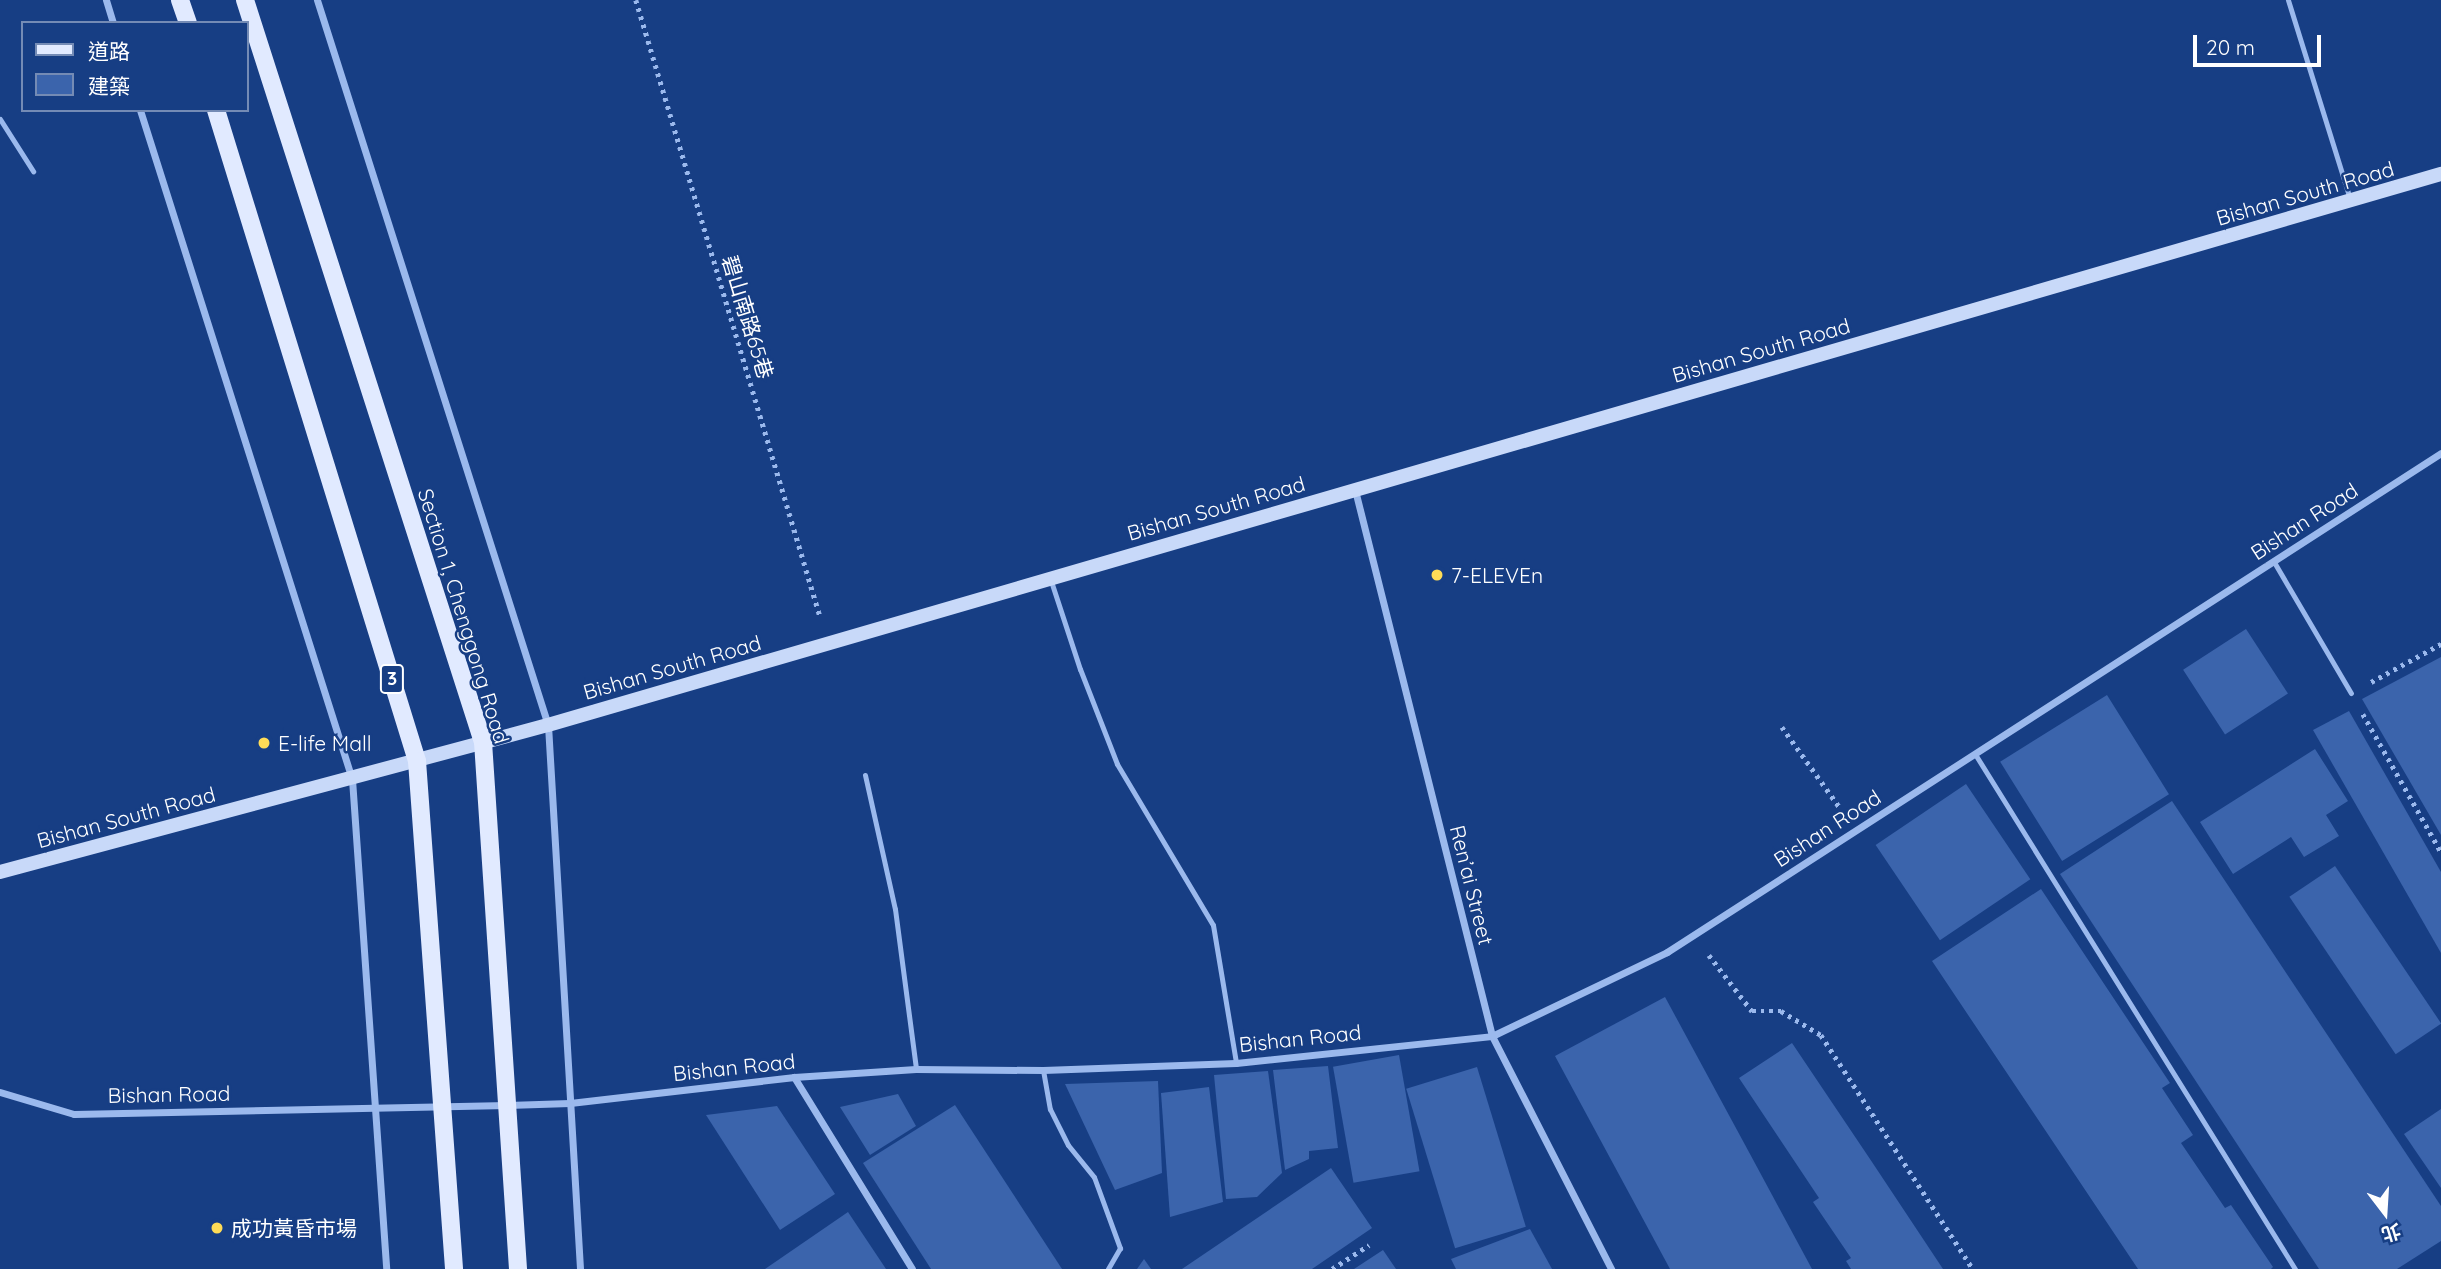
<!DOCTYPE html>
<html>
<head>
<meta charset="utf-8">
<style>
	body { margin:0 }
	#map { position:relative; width:2441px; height:1269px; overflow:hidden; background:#173e84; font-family:Quicksand,"Noto Sans TC",sans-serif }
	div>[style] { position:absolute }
	.building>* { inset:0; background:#3b64ac; transform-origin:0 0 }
	.path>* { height:4.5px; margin-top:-2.25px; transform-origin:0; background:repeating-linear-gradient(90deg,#9bb9ed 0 3.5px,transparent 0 8.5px) }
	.service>* { height:5px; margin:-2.5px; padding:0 2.5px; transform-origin:2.5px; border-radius:2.5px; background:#9bb9ed }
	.minor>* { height:7px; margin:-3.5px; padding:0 3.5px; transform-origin:3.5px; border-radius:3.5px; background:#9bb9ed }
	.secondary>* { height:14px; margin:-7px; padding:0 7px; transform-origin:7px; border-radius:7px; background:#c8d9f9 }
	.primary>* { height:18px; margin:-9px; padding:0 9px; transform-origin:9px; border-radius:9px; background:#e1eaff }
	.dots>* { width:19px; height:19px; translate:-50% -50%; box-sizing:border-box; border:4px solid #173e84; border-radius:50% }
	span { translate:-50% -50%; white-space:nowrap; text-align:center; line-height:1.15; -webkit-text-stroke:5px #173e84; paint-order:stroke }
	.shield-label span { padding:2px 5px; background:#173e84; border:2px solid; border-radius:5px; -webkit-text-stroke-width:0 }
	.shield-label { font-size:19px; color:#fff; font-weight:700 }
	.street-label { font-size:21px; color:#fff }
	.poi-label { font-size:21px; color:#fff }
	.left { translate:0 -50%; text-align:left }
	.legend { position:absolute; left:21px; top:21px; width:228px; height:91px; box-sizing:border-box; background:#173e84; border:2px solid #748bb5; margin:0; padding:9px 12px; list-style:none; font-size:21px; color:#fff }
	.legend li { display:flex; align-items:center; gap:14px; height:35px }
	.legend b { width:35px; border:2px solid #748bb5 }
	.north { position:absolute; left:2350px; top:1178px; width:70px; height:70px; -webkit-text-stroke:5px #173e84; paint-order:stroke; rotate:163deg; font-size:19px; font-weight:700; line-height:28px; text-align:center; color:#fff }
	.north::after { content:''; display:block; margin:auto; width:24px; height:32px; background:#fff; clip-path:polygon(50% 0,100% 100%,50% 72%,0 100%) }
	.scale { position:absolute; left:2193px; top:35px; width:128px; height:32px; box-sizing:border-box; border:4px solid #fff; border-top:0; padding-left:9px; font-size:21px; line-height:24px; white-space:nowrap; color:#fff; -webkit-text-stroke:5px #173e84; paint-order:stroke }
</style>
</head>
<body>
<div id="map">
	<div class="building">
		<div style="left:2246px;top:629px;width:77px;height:75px;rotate:57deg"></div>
		<div style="clip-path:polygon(2441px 657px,2441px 835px,2362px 699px)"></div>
		<div style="left:2107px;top:695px;width:117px;height:126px;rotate:58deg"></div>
		<div style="clip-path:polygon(2349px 711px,2441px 872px,2441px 953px,2313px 730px)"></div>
		<div style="clip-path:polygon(2315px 749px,2348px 801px,2326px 815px,2339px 836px,2304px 857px,2291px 837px,2233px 874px,2200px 822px)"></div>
		<div style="left:1966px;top:784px;width:115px;height:109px;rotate:56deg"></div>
		<div style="clip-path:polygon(2172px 801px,2441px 1206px,2441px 1241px,2397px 1269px,2319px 1269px,2060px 874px)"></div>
		<div style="left:2335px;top:866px;width:190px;height:55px;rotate:56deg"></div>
		<div style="clip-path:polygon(2041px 889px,2170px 1083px,2162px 1088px,2193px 1135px,2181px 1143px,2225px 1208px,2231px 1205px,2273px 1267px,2271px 1269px,2138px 1269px,1932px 961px)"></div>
		<div style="clip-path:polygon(1665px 997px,1750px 1154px,1812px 1269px,1670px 1269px,1555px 1056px)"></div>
		<div style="clip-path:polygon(1792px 1043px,1872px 1162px,1943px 1269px,1851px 1269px,1846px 1261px,1851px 1258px,1813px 1202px,1819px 1198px,1739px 1078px)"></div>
		<div style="left:1399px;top:1055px;width:118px;height:67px;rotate:80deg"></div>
		<div style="clip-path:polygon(1328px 1066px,1338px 1148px,1309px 1151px,1309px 1159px,1285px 1170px,1273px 1070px)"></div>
		<div style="left:1477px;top:1067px;width:167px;height:74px;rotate:73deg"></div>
		<div style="clip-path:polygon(1268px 1071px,1282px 1173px,1257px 1197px,1226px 1199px,1214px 1075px)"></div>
		<div style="clip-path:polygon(1158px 1081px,1162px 1173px,1115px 1190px,1065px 1084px)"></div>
		<div style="clip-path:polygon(1209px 1087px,1223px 1202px,1170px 1217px,1161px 1093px)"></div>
		<div style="clip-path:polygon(898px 1094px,916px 1126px,870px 1155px,840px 1107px)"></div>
		<div style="clip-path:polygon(955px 1105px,1062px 1269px,931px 1269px,863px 1163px)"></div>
		<div style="clip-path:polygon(777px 1106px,835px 1194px,780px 1230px,706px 1115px)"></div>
		<div style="clip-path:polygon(2441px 1109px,2441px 1188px,2404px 1134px)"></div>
		<div style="clip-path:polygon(1331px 1168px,1372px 1228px,1312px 1269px,1182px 1269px)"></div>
		<div style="clip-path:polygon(848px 1212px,886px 1269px,765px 1269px)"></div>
		<div style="clip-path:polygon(1530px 1229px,1552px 1269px,1456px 1269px,1451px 1259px)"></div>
		<div style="clip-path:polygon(1383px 1250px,1396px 1269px,1354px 1269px)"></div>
		<div style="clip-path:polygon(1144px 1259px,1151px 1269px,1137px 1269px)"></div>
	</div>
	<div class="path">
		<div style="left:636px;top:0;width:643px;rotate:73.37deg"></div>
		<div style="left:2371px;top:682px;width:80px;rotate:-28.5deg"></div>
		<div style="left:2363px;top:714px;width:159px;rotate:60.5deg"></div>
		<div style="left:1782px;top:727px;width:101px;rotate:54.3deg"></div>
		<div style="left:1709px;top:955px;width:71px;rotate:52.5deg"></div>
		<div style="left:1752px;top:1011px;width:29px"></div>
		<div style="left:1781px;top:1011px;width:47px;rotate:31deg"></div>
		<div style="left:1821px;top:1035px;width:279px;rotate:57deg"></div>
		<div style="left:1332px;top:1269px;width:44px;rotate:-33deg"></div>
	</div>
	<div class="service">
		<div style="left:2288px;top:0;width:208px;rotate:72.7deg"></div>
		<div style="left:0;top:119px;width:62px;rotate:57.6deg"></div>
		<div style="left:2274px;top:562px;width:152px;rotate:59.6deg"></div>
		<div style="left:1051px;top:581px;width:93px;rotate:71.8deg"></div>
		<div style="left:1080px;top:669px;width:102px;rotate:68.7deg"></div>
		<div style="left:1117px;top:764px;width:187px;rotate:59.2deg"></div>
		<div style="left:1213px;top:925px;width:140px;rotate:80.5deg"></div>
		<div style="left:1975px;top:754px;width:606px;rotate:58.14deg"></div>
		<div style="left:865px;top:775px;width:137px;rotate:77.4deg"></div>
		<div style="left:895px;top:909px;width:161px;rotate:82.5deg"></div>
		<div style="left:1043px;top:1070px;width:40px;rotate:80deg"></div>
		<div style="left:1050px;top:1109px;width:40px;rotate:63.4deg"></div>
		<div style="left:1068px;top:1145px;width:41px;rotate:50.9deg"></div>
		<div style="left:1094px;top:1177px;width:76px;rotate:69.9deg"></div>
		<div style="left:1120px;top:1248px;width:24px;rotate:120deg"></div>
	</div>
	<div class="minor">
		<div style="left:106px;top:0;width:24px;rotate:73deg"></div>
		<div style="left:317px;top:0;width:761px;rotate:72.33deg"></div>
		<div style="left:548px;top:725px;width:545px;rotate:86.63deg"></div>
		<div style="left:140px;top:110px;width:702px;rotate:72.42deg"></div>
		<div style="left:352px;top:779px;width:491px;rotate:86deg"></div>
		<div style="left:1355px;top:490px;width:563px;rotate:75.91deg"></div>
		<div style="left:1492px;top:1036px;width:262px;rotate:62.9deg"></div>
		<div style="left:794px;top:1077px;width:225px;rotate:58.4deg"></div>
		<div style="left:0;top:1092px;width:77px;rotate:16.6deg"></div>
		<div style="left:74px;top:1114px;width:433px;rotate:-1.2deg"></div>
		<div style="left:507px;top:1105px;width:63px;rotate:-1.8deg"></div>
		<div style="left:570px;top:1103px;width:226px;rotate:-6.6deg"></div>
		<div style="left:794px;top:1077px;width:122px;rotate:-3.8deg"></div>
		<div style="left:916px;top:1069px;width:127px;rotate:0.5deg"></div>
		<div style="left:1043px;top:1070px;width:193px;rotate:-2.1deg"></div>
		<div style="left:1236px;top:1063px;width:257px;rotate:-6deg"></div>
		<div style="left:1492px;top:1036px;width:194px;rotate:-25.6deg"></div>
		<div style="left:1667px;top:952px;width:921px;rotate:-32.81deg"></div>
	</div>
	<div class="secondary">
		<div style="left:0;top:872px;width:567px;rotate:-15.02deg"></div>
		<div style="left:548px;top:725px;width:1972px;rotate:-16.23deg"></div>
	</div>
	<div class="primary">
		<div style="left:180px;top:0;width:24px;rotate:71deg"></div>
		<div style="left:245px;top:0;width:779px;rotate:72.22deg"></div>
		<div style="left:483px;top:742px;width:528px;rotate:86.2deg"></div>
		<div style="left:216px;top:110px;width:681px;rotate:72.84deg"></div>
		<div style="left:417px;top:761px;width:509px;rotate:85.83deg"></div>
	</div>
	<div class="dots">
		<div style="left:1437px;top:575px;background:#ffdc57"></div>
		<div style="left:264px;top:743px;background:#ffdc57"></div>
		<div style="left:217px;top:1228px;background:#ffdc57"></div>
	</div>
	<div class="shield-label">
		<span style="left:392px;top:679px">3</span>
	</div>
	<div class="street-label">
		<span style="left:2305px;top:193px;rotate:-16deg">Bishan South Road</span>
		<span style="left:748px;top:317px;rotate:73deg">碧山南路65巷</span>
		<span style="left:1761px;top:350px;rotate:-16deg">Bishan South Road</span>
		<span style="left:1216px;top:508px;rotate:-16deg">Bishan South Road</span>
		<span style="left:2304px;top:521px;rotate:-33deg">Bishan Road</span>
		<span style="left:464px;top:616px;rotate:73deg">Section 1, Chenggong Road</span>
		<span style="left:672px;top:667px;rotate:-16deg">Bishan South Road</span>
		<span style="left:126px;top:817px;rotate:-15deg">Bishan South Road</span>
		<span style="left:1827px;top:828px;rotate:-33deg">Bishan Road</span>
		<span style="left:1472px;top:885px;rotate:76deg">Ren’ai Street</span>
		<span style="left:1300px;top:1038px;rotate:-6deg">Bishan Road</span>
		<span style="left:734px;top:1067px;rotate:-6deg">Bishan Road</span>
		<span style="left:169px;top:1094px;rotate:-1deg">Bishan Road</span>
	</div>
	<div class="poi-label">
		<span class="left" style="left:1451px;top:575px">7-ELEVEn</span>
		<span class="left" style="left:278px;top:743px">E-life Mall</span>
		<span class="left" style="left:231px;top:1228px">成功黃昏市場</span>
	</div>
	<ul class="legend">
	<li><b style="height:9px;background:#e1eaff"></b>道路</li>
	<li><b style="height:19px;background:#3b64ac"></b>建築</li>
	</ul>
	<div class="north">北</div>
	<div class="scale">20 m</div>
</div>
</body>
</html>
